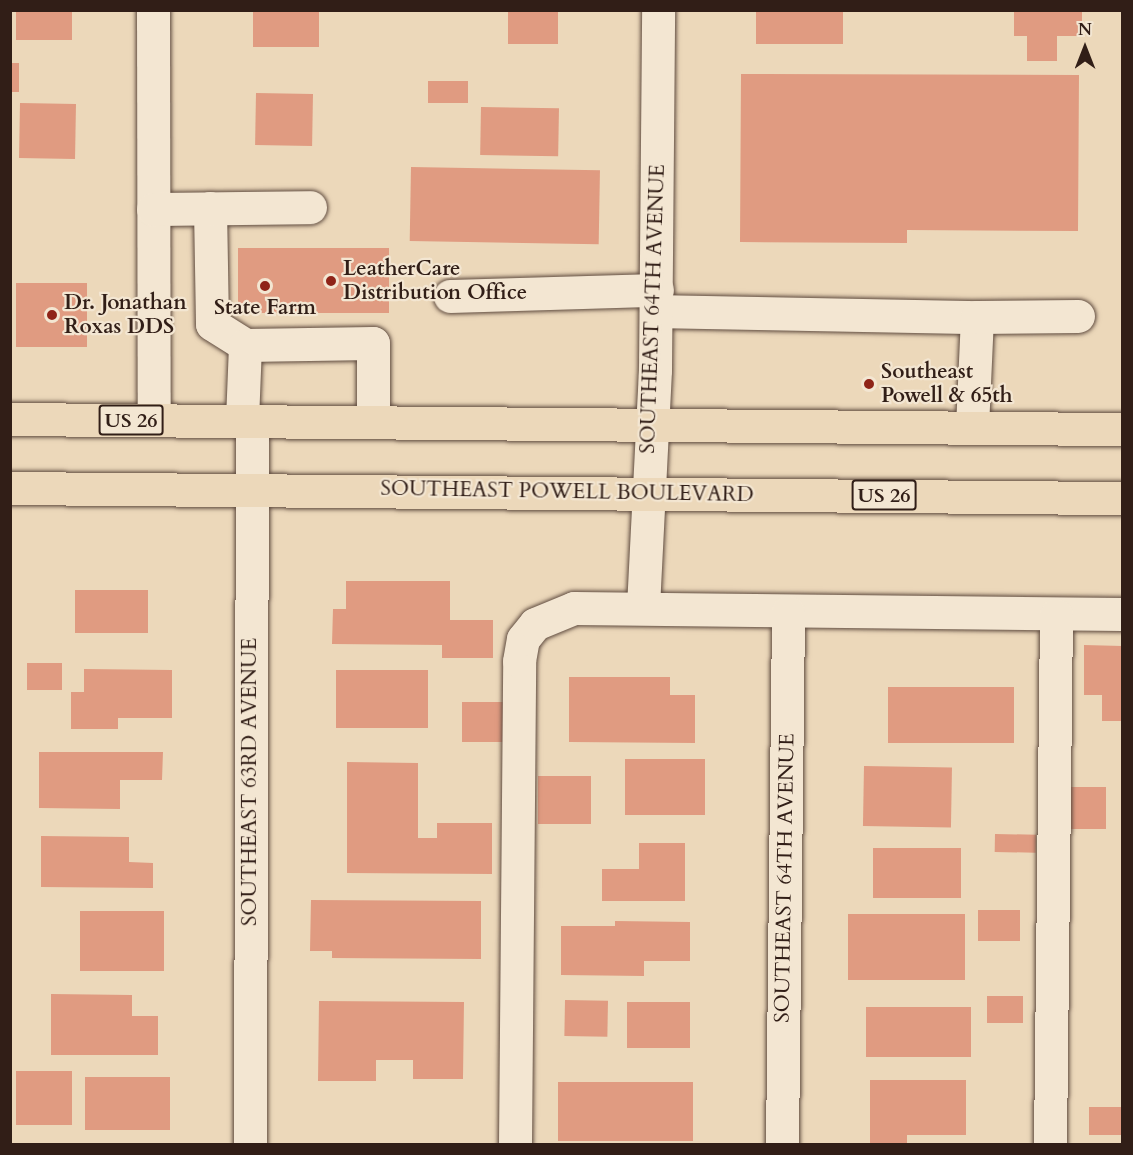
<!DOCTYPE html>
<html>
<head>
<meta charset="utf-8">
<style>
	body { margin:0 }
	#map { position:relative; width:1133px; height:1155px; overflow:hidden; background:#ecd8ba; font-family:Cardo,serif }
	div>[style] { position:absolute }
	.building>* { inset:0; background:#e09b81; transform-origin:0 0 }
	.roads { filter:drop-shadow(0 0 2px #604c40) drop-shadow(0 0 2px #604c40) }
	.minor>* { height:33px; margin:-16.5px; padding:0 16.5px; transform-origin:16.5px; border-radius:16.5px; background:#f3e6d2 }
	.major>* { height:33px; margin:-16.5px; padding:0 16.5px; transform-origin:16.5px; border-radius:16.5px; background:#ecd8ba }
	.dots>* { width:16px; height:16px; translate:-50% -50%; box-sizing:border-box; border:3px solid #f3e6d2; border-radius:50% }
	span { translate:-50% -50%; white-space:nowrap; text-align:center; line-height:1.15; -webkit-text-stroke:4.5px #f3e6d2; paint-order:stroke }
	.shield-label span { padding:2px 4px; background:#f3e6d2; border:2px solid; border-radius:4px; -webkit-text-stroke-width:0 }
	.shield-label { font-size:20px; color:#311e17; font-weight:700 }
	.poi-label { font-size:21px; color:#311e17; font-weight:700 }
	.left { translate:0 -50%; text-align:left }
	.street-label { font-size:21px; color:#311e17 }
	.frame { position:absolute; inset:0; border:12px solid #311e17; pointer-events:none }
	.north { position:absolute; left:1055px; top:18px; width:60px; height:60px; -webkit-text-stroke:4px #f3e6d2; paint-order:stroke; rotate:0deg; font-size:16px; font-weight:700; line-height:24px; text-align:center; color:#311e17 }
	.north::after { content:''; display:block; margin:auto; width:21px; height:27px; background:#311e17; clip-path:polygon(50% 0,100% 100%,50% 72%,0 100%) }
</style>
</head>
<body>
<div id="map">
	<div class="building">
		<div style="left:16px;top:10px;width:56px;height:30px"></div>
		<div style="left:253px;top:10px;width:66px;height:37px"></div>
		<div style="left:508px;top:10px;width:50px;height:34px"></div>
		<div style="left:756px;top:10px;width:87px;height:34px"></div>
		<div style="clip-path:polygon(1014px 10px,1082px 10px,1082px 36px,1057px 36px,1057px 61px,1027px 61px,1027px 36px,1014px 36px)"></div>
		<div style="left:10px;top:63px;width:9px;height:29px"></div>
		<div style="clip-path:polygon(741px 74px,1079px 75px,1078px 231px,907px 230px,907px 243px,740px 242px)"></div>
		<div style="left:428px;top:81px;width:40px;height:22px"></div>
		<div style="left:256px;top:93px;width:57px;height:52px;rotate:1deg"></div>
		<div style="left:20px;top:103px;width:56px;height:55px;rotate:1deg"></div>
		<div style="left:481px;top:107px;width:78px;height:48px;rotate:1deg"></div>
		<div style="left:411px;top:167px;width:189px;height:74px;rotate:1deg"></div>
		<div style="left:238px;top:248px;width:151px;height:65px"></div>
		<div style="left:16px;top:283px;width:71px;height:64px"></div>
		<div style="clip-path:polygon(346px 581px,450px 581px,450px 620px,493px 620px,493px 658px,442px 658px,442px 645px,332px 644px,333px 609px,346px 609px)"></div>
		<div style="left:75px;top:590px;width:73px;height:43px"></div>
		<div style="clip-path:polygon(1084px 645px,1122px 646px,1122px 721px,1102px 721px,1102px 695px,1084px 695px)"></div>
		<div style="left:27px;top:663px;width:35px;height:27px"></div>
		<div style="clip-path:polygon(84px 669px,172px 670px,172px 718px,118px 718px,118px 729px,71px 729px,71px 692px,84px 692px)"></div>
		<div style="left:336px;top:670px;width:92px;height:58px"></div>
		<div style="clip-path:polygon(569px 677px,670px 677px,670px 695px,695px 695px,695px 743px,569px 742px)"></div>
		<div style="left:888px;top:687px;width:126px;height:56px"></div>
		<div style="left:462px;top:702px;width:45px;height:40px"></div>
		<div style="clip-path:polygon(39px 752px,163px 752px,162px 780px,120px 780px,120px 809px,39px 808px)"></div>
		<div style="left:625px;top:759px;width:80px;height:56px"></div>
		<div style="clip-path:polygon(347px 762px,418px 763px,418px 838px,437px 838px,437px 823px,492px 823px,492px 874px,347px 873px)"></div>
		<div style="left:864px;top:766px;width:88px;height:60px;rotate:1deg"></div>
		<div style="left:538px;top:776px;width:53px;height:48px"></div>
		<div style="left:1069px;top:787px;width:37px;height:42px"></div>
		<div style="left:995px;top:834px;width:41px;height:18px;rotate:1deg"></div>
		<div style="clip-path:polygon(41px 836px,129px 837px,129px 862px,153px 863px,153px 888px,41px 887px)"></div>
		<div style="clip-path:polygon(639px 843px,685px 843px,685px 901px,602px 901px,602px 869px,639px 869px)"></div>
		<div style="left:873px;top:848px;width:88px;height:50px"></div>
		<div style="clip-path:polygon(311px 900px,481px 901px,481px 959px,332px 958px,332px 951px,310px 951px)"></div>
		<div style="left:978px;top:910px;width:42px;height:31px"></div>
		<div style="left:80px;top:911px;width:84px;height:60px"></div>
		<div style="left:848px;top:914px;width:117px;height:66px"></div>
		<div style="clip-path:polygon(615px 921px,690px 922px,690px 961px,644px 961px,644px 976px,561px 975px,561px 926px,615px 926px)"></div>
		<div style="clip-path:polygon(51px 994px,132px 995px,132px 1016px,158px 1016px,158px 1055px,51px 1055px)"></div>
		<div style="left:987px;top:996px;width:36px;height:27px"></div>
		<div style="left:565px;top:1000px;width:43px;height:36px;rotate:1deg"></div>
		<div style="clip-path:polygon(319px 1001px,464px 1002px,463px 1079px,413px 1079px,413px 1060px,376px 1060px,376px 1081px,318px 1081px)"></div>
		<div style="left:627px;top:1002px;width:63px;height:46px"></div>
		<div style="left:866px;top:1007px;width:105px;height:50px"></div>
		<div style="left:16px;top:1071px;width:56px;height:54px"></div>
		<div style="left:85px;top:1077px;width:85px;height:53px"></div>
		<div style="clip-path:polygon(870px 1080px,966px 1080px,966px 1135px,907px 1135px,907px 1144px,870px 1144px)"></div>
		<div style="left:558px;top:1082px;width:135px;height:59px"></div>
		<div style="left:1089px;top:1107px;width:33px;height:28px"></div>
	</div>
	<div class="roads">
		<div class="minor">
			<div style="left:153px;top:10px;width:410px;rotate:89.9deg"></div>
			<div style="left:210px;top:208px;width:116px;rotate:89deg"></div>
			<div style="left:212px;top:324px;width:39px;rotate:32deg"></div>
			<div style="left:245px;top:345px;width:128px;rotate:-0.9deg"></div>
			<div style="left:373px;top:343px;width:78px;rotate:90deg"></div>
			<div style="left:153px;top:209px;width:157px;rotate:-0.7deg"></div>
			<div style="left:450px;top:296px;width:207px;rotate:-1.7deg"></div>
			<div style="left:656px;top:311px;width:321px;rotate:1.1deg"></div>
			<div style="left:977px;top:317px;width:110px;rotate:92.6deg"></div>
			<div style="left:977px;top:317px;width:101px;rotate:-0.6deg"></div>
			<div style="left:242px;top:420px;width:75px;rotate:-87.7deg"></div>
			<div style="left:643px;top:607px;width:237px;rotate:-87.1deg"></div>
			<div style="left:655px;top:370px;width:360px;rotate:-89.5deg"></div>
			<div style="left:250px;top:1144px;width:724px;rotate:-89.84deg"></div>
			<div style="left:515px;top:1144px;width:483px;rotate:-89.5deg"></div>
			<div style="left:519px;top:661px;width:22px;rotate:-80deg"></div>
			<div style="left:523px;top:639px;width:19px;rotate:-51deg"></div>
			<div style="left:535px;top:624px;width:42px;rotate:-22.3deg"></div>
			<div style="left:574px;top:608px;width:548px;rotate:0.63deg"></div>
			<div style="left:782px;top:1144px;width:532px;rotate:-89.35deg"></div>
			<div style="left:1050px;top:1144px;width:529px;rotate:-89.35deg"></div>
		</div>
		<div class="major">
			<div style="left:10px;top:419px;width:1112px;rotate:0.52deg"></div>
			<div style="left:10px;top:488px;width:1112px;rotate:0.52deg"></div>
		</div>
	</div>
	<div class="dots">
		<div style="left:331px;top:281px;background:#8f2418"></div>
		<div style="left:265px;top:286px;background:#8f2418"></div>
		<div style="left:52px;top:315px;background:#8f2418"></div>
		<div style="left:869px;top:384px;background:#8f2418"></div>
	</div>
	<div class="shield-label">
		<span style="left:131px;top:420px">US 26</span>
		<span style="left:884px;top:495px">US 26</span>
	</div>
	<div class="poi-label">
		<span class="left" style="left:343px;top:281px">LeatherCare<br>Distribution Office</span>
		<span class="left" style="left:64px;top:315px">Dr. Jonathan<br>Roxas DDS</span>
		<span style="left:265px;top:308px">State Farm</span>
		<span class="left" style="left:881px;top:384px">Southeast<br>Powell &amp; 65th</span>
	</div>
	<div class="street-label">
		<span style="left:653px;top:309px;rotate:-88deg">SOUTHEAST 64TH AVENUE</span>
		<span style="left:567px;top:492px;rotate:1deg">SOUTHEAST POWELL BOULEVARD</span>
		<span style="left:250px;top:782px;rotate:-90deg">SOUTHEAST 63RD AVENUE</span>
		<span style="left:785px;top:878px;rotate:-89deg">SOUTHEAST 64TH AVENUE</span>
	</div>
	<div class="frame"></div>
	<div class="north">N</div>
</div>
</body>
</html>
